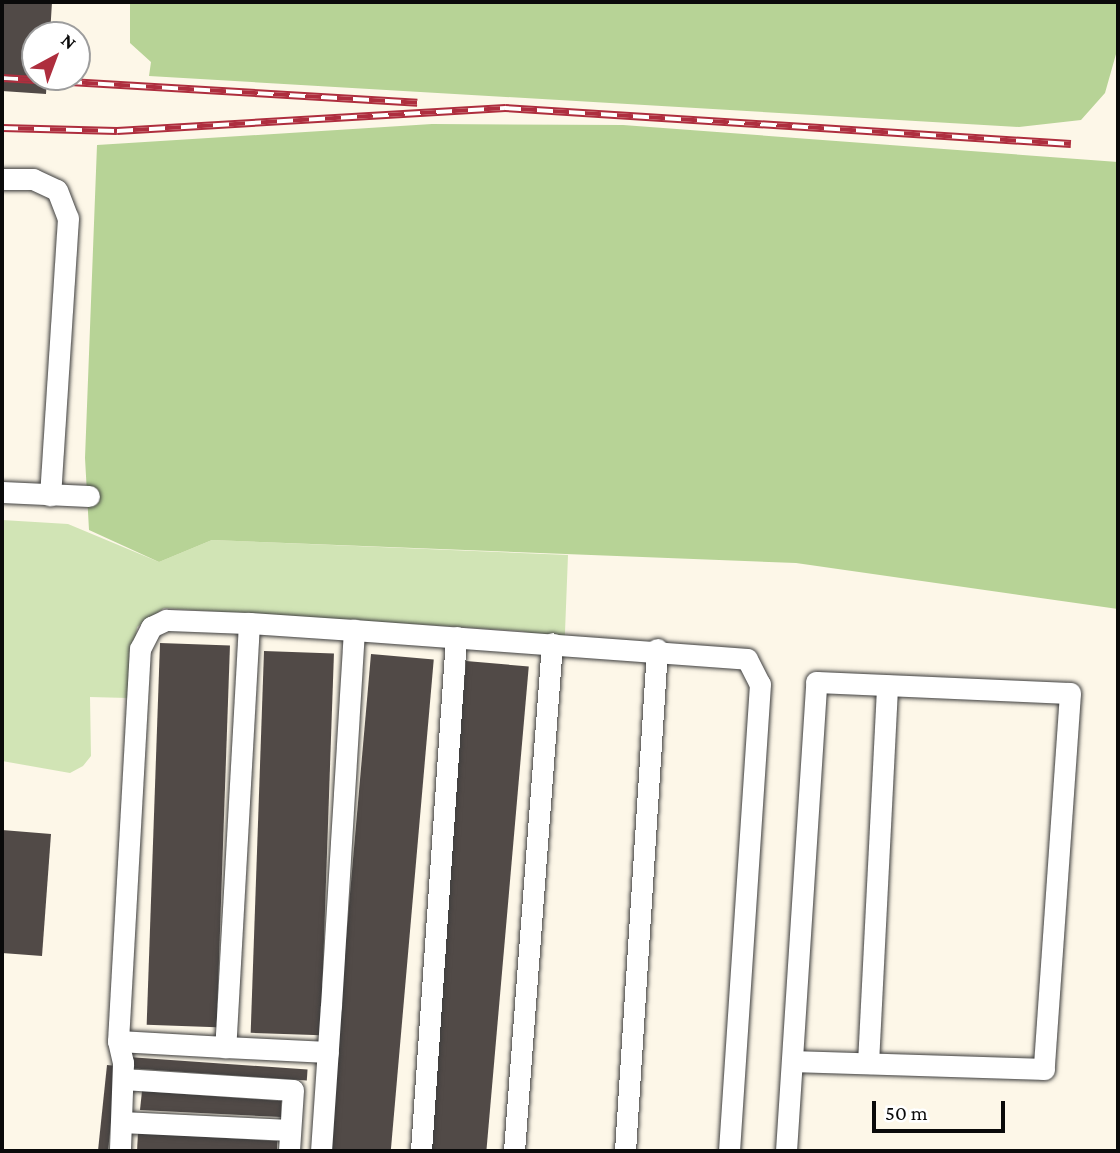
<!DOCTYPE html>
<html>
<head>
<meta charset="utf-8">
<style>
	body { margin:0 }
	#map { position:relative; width:1120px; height:1153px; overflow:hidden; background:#fdf7e8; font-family:"Crimson Pro",serif }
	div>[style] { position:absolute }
	.green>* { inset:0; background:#d1e4b5 }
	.forest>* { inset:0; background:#b7d396 }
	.building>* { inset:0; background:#514a47; transform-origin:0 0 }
	.roads { filter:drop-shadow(0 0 2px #3d3d3d) drop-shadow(0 0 2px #3d3d3d) }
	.minor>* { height:21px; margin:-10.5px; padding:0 10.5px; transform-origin:10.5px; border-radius:10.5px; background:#fff }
	.rail>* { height:8px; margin-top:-4px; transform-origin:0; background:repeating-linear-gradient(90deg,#fff 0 16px,#ae2e3e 0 32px); box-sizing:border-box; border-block:2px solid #ae2e3e }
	span { translate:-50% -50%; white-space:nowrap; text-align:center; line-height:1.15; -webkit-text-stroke:7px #fff; paint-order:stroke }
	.frame { position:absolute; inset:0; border:4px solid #0a0a0a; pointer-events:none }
	.north { position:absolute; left:21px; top:21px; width:70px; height:70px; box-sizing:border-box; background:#fff; border:2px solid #9d9d9d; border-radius:50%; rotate:41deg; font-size:19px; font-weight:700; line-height:28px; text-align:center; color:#0a0a0a }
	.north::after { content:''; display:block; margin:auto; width:24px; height:32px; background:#ae2e3e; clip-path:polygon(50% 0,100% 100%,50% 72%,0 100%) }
	.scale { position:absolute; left:872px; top:1101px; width:133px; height:32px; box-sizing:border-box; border:4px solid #0a0a0a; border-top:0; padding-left:9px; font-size:21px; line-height:24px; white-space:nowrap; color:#0a0a0a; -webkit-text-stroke:5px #fff; paint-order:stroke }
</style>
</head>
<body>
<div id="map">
	<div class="green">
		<div style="clip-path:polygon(2px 520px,68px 524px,159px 562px,212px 540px,568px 555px,564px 658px,539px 636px,522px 631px,164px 608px,137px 627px,128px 698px,90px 697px,91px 756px,83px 766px,70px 773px,2px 761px)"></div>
	</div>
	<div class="forest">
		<div style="clip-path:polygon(130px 2px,1118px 2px,1118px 47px,1105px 93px,1081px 120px,1019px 127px,149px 76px,151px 62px,130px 43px)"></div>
		<div style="clip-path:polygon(432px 124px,623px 125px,1118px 162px,1118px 609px,796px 563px,212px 540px,159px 562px,89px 530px,85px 458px,97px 145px)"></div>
	</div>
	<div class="building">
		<div style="clip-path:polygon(2px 2px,52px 2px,50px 35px,35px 35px,35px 77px,47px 77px,46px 94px,2px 91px)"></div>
		<div style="left:160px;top:643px;width:70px;height:382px;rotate:2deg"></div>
		<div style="left:264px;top:651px;width:70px;height:382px;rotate:2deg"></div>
		<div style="left:371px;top:654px;width:63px;height:498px;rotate:5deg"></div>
		<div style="left:466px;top:661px;width:63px;height:491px;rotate:5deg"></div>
		<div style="clip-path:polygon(2px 830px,51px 834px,42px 956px,2px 953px)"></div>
		<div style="left:128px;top:1057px;width:180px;height:11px;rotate:4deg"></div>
		<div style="left:107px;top:1065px;width:10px;height:86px;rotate:6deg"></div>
		<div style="clip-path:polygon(142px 1091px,281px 1101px,281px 1117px,140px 1110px)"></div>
		<div style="clip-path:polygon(138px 1133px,277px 1141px,277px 1151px,137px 1151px)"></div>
	</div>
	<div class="roads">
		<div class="minor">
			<div style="left:2px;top:179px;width:31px"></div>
			<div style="left:33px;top:179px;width:26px;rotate:25deg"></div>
			<div style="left:57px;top:190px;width:30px;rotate:69deg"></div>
			<div style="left:68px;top:218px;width:278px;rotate:93.7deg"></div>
			<div style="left:2px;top:492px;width:87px;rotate:2.6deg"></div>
			<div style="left:354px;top:630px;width:394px;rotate:4.2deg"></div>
			<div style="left:747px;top:659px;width:28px;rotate:63deg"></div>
			<div style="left:760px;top:684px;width:468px;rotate:93.8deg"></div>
			<div style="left:118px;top:1041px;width:23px;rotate:77deg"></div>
			<div style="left:123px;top:1063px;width:88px;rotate:92deg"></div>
			<div style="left:225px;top:1047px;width:107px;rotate:-176.8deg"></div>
			<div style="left:118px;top:1041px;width:393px;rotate:-86.8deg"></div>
			<div style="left:140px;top:649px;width:25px;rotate:-63deg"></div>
			<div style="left:151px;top:627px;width:17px;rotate:-25deg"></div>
			<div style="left:166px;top:620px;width:83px;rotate:2.1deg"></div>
			<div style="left:868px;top:1063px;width:378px;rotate:-87.1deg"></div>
			<div style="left:123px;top:1079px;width:170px;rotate:3.7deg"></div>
			<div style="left:293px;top:1090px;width:61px;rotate:93.8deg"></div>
			<div style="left:121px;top:1122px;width:169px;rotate:2.7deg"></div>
			<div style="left:321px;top:1151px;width:145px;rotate:-86.1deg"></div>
			<div style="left:331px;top:1006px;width:377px;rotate:-86.5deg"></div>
			<div style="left:354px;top:630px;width:105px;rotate:-176.2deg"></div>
			<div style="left:249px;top:623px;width:425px;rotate:93.2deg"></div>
			<div style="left:225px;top:1047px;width:103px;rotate:2.8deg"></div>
			<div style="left:421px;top:1151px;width:515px;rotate:-86.1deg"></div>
			<div style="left:514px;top:1151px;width:509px;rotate:-85.72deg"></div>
			<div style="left:625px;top:1151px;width:503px;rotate:-86.35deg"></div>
			<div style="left:786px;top:1151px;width:470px;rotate:-86.3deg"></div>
			<div style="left:816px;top:682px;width:254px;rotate:2.5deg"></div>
			<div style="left:1070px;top:693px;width:377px;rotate:94deg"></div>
			<div style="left:1044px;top:1069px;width:251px;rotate:-178.2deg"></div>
		</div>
	</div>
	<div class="rail">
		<div style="left:2px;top:78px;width:416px;rotate:3.4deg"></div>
		<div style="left:2px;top:128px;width:115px;rotate:1.5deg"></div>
		<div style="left:117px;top:131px;width:389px;rotate:-3.4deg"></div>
		<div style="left:505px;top:108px;width:567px;rotate:3.64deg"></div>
	</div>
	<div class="frame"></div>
	<div class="north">N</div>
	<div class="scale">50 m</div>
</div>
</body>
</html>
